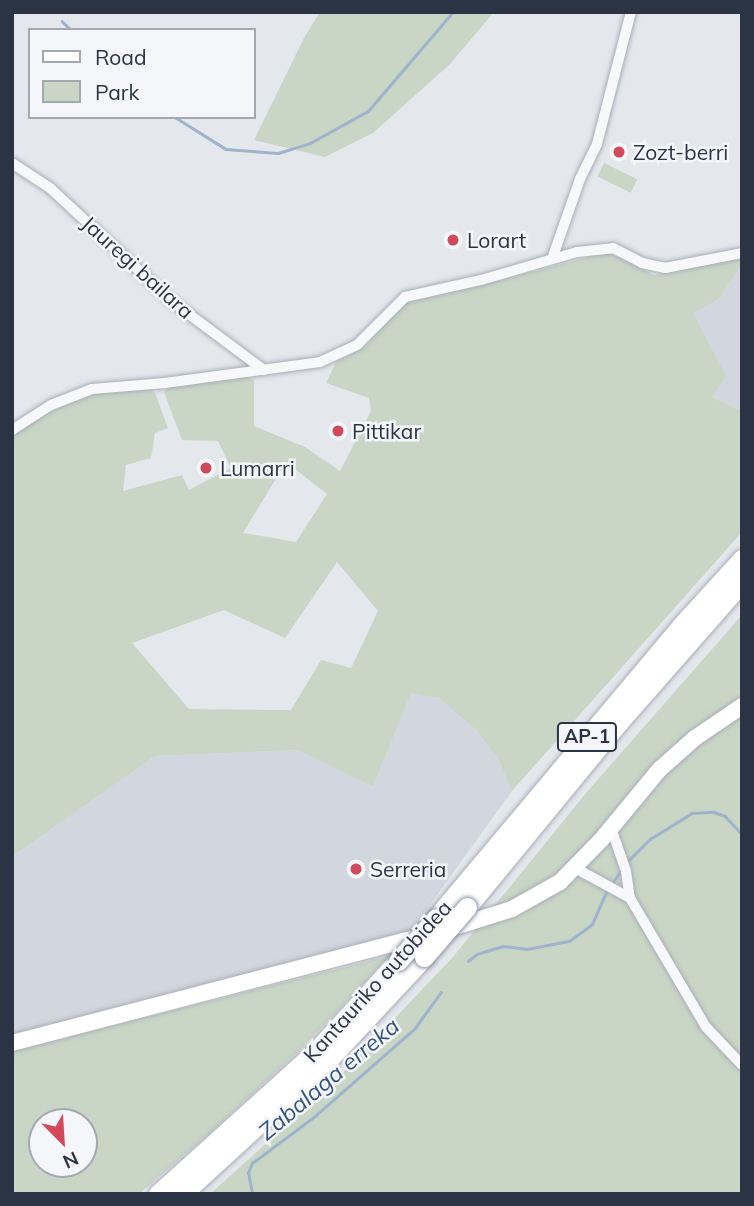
<!DOCTYPE html>
<html>
<head>
<meta charset="utf-8">
<style>
	body { margin:0 }
	#map { position:relative; width:754px; height:1206px; overflow:hidden; background:#e4e7ec; font-family:Mulish,sans-serif }
	div>[style] { position:absolute }
	.built>* { inset:0; background:#d2d6de }
	.green>* { inset:0; background:#c9d6c5; transform-origin:0 0 }
	.stream>* { height:2.5px; margin:-1.25px; padding:0 1.25px; transform-origin:1.25px; border-radius:1.25px; background:#9fb4cc }
	.roads { filter:drop-shadow(0 0 2px #a9aeb7) drop-shadow(0 0 2px #a9aeb7) }
	.street>* { height:10px; margin:-5px; padding:0 5px; transform-origin:5px; border-radius:5px; background:#f7f8fa }
	.secondary>* { height:16px; margin:-8px; padding:0 8px; transform-origin:8px; border-radius:8px; background:#fff }
	.highway>* { height:19px; margin:-9.5px; padding:0 9.5px; transform-origin:9.5px; border-radius:9.5px; background:#fff }
	.bridges { filter:drop-shadow(0 0 2px #8b94a3) drop-shadow(0 0 2px #8b94a3) }
	.highway-bridge>* { height:19px; margin:-9.5px; padding:0 9.5px; transform-origin:9.5px; border-radius:9.5px; background:#fff }
	.dots>* { width:19px; height:19px; translate:-50% -50%; box-sizing:border-box; border:4px solid #f4f6f9; border-radius:50% }
	span { translate:-50% -50%; white-space:nowrap; text-align:center; line-height:1.15; -webkit-text-stroke:5px #f4f6f9; paint-order:stroke }
	.shield-label span { padding:2px 5px; background:#f4f6f9; border:2px solid; border-radius:5px; -webkit-text-stroke-width:0 }
	.shield-label { font-size:19px; color:#2b3445; font-weight:700 }
	.poi-label { font-size:21px; color:#2b3445 }
	.left { translate:0 -50%; text-align:left }
	.street-label { font-size:21px; color:#2b3445 }
	.water-label { font-size:23px; color:#34527a; font-style:italic }
	.frame { position:absolute; inset:0; border:14px solid #2b3445; pointer-events:none }
	.legend { position:absolute; left:28px; top:28px; width:228px; height:91px; box-sizing:border-box; background:#f4f6f9; border:2px solid #a4a8b1; margin:0; padding:9px 12px; list-style:none; font-size:21px; color:#2b3445 }
	.legend li { display:flex; align-items:center; gap:14px; height:35px }
	.legend b { width:35px; border:2px solid #a4a8b1 }
	.north { position:absolute; left:28px; top:1108px; width:70px; height:70px; box-sizing:border-box; background:#f4f6f9; border:2px solid #a4a8b1; border-radius:50%; rotate:156deg; font-size:19px; font-weight:700; line-height:28px; text-align:center; color:#2b3445 }
	.north::after { content:''; display:block; margin:auto; width:24px; height:32px; background:#d1495b; clip-path:polygon(50% 0,100% 100%,50% 72%,0 100%) }
</style>
</head>
<body>
<div id="map">
	<div class="built">
		<div style="clip-path:polygon(742px 264px,742px 411px,712px 397px,692px 312px,719px 299px)"></div>
		<div style="clip-path:polygon(411px 692px,439px 698px,477px 731px,498px 759px,512px 791px,411px 931px,12px 1038px,12px 857px,155px 756px,298px 750px,373px 787px)"></div>
	</div>
	<div class="green">
		<div style="clip-path:polygon(320px 12px,494px 12px,450px 64px,373px 133px,325px 157px,254px 140px,305px 36px)"></div>
		<div style="left:604px;top:163px;width:37px;height:15px;rotate:26deg"></div>
		<div style="clip-path:polygon(evenodd,605px 253px,623px 258px,654px 275px,742px 258px,742px 264px,719px 299px,693px 313px,726px 376px,712px 397px,742px 411px,742px 532px,512px 791px,498px 759px,477px 731px,439px 698px,411px 693px,373px 787px,298px 750px,155px 756px,12px 857px,12px 436px,57px 406px,86px 395px,149px 388px,155px 393px,168px 428px,155px 433px,151px 458px,126px 465px,123px 491px,182px 475px,189px 490px,231px 468px,218px 441px,182px 440px,164px 392px,169px 387px,244px 376px,254px 380px,254px 426px,305px 447px,340px 471px,371px 411px,369px 398px,326px 383px,336px 362px,366px 346px,401px 305px,415px 299px,475px 287px,605px 253px,286px 462px,327px 494px,296px 542px,243px 533px,286px 462px,605px 253px,337px 562px,378px 611px,351px 668px,321px 660px,291px 710px,189px 709px,132px 643px,224px 610px,285px 638px,337px 562px)"></div>
		<div style="clip-path:polygon(742px 615px,742px 1194px,210px 1194px,335px 1081px,453px 957px,586px 793px)"></div>
		<div style="clip-path:polygon(evenodd,389px 956px,303px 1047px,212px 1131px,139px 1194px,12px 1194px,12px 1051px,389px 956px,42px 1122px,84px 1122px,84px 1164px,42px 1164px,42px 1122px)"></div>
	</div>
	<div class="stream">
		<div style="left:62px;top:21px;width:13px;rotate:45deg"></div>
		<div style="left:175px;top:117px;width:60px;rotate:32.1deg"></div>
		<div style="left:226px;top:149px;width:52px;rotate:4.4deg"></div>
		<div style="left:278px;top:153px;width:34px;rotate:-17deg"></div>
		<div style="left:310px;top:143px;width:66px;rotate:-28.9deg"></div>
		<div style="left:368px;top:111px;width:130px;rotate:-49.4deg"></div>
		<div style="left:627px;top:862px;width:33px;rotate:-45deg"></div>
		<div style="left:650px;top:839px;width:49px;rotate:-31.8deg"></div>
		<div style="left:692px;top:813px;width:22px;rotate:-3deg"></div>
		<div style="left:714px;top:812px;width:12px;rotate:20deg"></div>
		<div style="left:725px;top:816px;width:25px;rotate:47deg"></div>
		<div style="left:611px;top:885px;width:18px;rotate:-56deg"></div>
		<div style="left:468px;top:961px;width:11px;rotate:-38deg"></div>
		<div style="left:477px;top:954px;width:27px;rotate:-17deg"></div>
		<div style="left:503px;top:946px;width:24px;rotate:7deg"></div>
		<div style="left:527px;top:949px;width:43px;rotate:-10.8deg"></div>
		<div style="left:569px;top:941px;width:29px;rotate:-36deg"></div>
		<div style="left:592px;top:924px;width:37px;rotate:-66deg"></div>
		<div style="left:252px;top:1193px;width:20px;rotate:-101deg"></div>
		<div style="left:248px;top:1173px;width:11px;rotate:-68deg"></div>
		<div style="left:252px;top:1163px;width:79px;rotate:-36.7deg"></div>
		<div style="left:315px;top:1116px;width:133px;rotate:-41.3deg"></div>
		<div style="left:415px;top:1028px;width:44px;rotate:-54.2deg"></div>
	</div>
	<div class="roads">
		<div class="street">
			<div style="left:12px;top:163px;width:45px;rotate:33.3deg"></div>
			<div style="left:50px;top:188px;width:169px;rotate:42.8deg"></div>
			<div style="left:174px;top:303px;width:112px;rotate:36.7deg"></div>
			<div style="left:552px;top:259px;width:85px;rotate:-70.7deg"></div>
			<div style="left:580px;top:179px;width:39px;rotate:-64deg"></div>
			<div style="left:597px;top:144px;width:136px;rotate:-75.6deg"></div>
			<div style="left:12px;top:430px;width:46px;rotate:-32.7deg"></div>
			<div style="left:51px;top:405px;width:44px;rotate:-21.3deg"></div>
			<div style="left:92px;top:389px;width:73px;rotate:-4.7deg"></div>
			<div style="left:165px;top:383px;width:156px;rotate:-7.7deg"></div>
			<div style="left:320px;top:362px;width:41px;rotate:-24.7deg"></div>
			<div style="left:357px;top:345px;width:68px;rotate:-45deg"></div>
			<div style="left:405px;top:297px;width:78px;rotate:-12.6deg"></div>
			<div style="left:481px;top:280px;width:100px;rotate:-16.3deg"></div>
			<div style="left:577px;top:252px;width:36px;rotate:-6deg"></div>
			<div style="left:613px;top:248px;width:33px;rotate:27deg"></div>
			<div style="left:642px;top:263px;width:24px;rotate:12deg"></div>
			<div style="left:665px;top:268px;width:78px;rotate:-11deg"></div>
			<div style="left:611px;top:828px;width:46px;rotate:70.8deg"></div>
			<div style="left:626px;top:871px;width:27px;rotate:82deg"></div>
			<div style="left:575px;top:868px;width:63px;rotate:28.6deg"></div>
			<div style="left:630px;top:898px;width:150px;rotate:59.5deg"></div>
			<div style="left:706px;top:1027px;width:52px;rotate:46.5deg"></div>
		</div>
		<div class="secondary">
			<div style="left:445px;top:930px;width:70px;rotate:-17.4deg"></div>
			<div style="left:512px;top:909px;width:55px;rotate:-29.4deg"></div>
			<div style="left:560px;top:882px;width:59px;rotate:-45.7deg"></div>
			<div style="left:601px;top:840px;width:92px;rotate:-50.3deg"></div>
			<div style="left:660px;top:769px;width:47px;rotate:-41.5deg"></div>
			<div style="left:695px;top:738px;width:57px;rotate:-34.2deg"></div>
			<div style="left:12px;top:1043px;width:425px;rotate:-14.6deg"></div>
		</div>
		<div class="highway">
			<div style="left:467px;top:907px;width:238px;rotate:-50.6deg"></div>
			<div style="left:618px;top:723px;width:188px;rotate:-48.7deg"></div>
			<div style="left:436px;top:918px;width:381px;rotate:-50deg"></div>
			<div style="left:681px;top:626px;width:91px;rotate:-47.7deg"></div>
			<div style="left:158px;top:1194px;width:213px;rotate:-42.1deg"></div>
			<div style="left:316px;top:1051px;width:122px;rotate:-47.7deg"></div>
			<div style="left:182px;top:1194px;width:197px;rotate:-42.5deg"></div>
			<div style="left:327px;top:1061px;width:142px;rotate:-47deg"></div>
		</div>
	</div>
	<div class="bridges">
		<div class="highway-bridge">
			<div style="left:424px;top:957px;width:66px;rotate:-49.3deg"></div>
			<div style="left:398px;top:961px;width:57px;rotate:-48.5deg"></div>
		</div>
	</div>
	<div class="dots">
		<div style="left:619px;top:152px;background:#d1495b"></div>
		<div style="left:453px;top:240px;background:#d1495b"></div>
		<div style="left:338px;top:431px;background:#d1495b"></div>
		<div style="left:206px;top:468px;background:#d1495b"></div>
		<div style="left:356px;top:869px;background:#d1495b"></div>
	</div>
	<div class="shield-label">
		<span style="left:587px;top:737px">AP-1</span>
	</div>
	<div class="poi-label">
		<span class="left" style="left:633px;top:152px">Zozt-berri</span>
		<span class="left" style="left:467px;top:240px">Lorart</span>
		<span class="left" style="left:352px;top:431px">Pittikar</span>
		<span class="left" style="left:220px;top:468px">Lumarri</span>
		<span class="left" style="left:370px;top:869px">Serreria</span>
	</div>
	<div class="street-label">
		<span style="left:138px;top:267px;rotate:42deg">Jauregi bailara</span>
		<span style="left:377px;top:981px;rotate:-48deg">Kantauriko autobidea</span>
	</div>
	<div class="water-label">
		<span style="left:329px;top:1079px;rotate:-40deg">Zabalaga erreka</span>
	</div>
	<div class="frame"></div>
	<ul class="legend">
	<li><b style="height:9px;background:#fff"></b>Road</li>
	<li><b style="height:19px;background:#c9d6c5"></b>Park</li>
	</ul>
	<div class="north">N</div>
</div>
</body>
</html>
